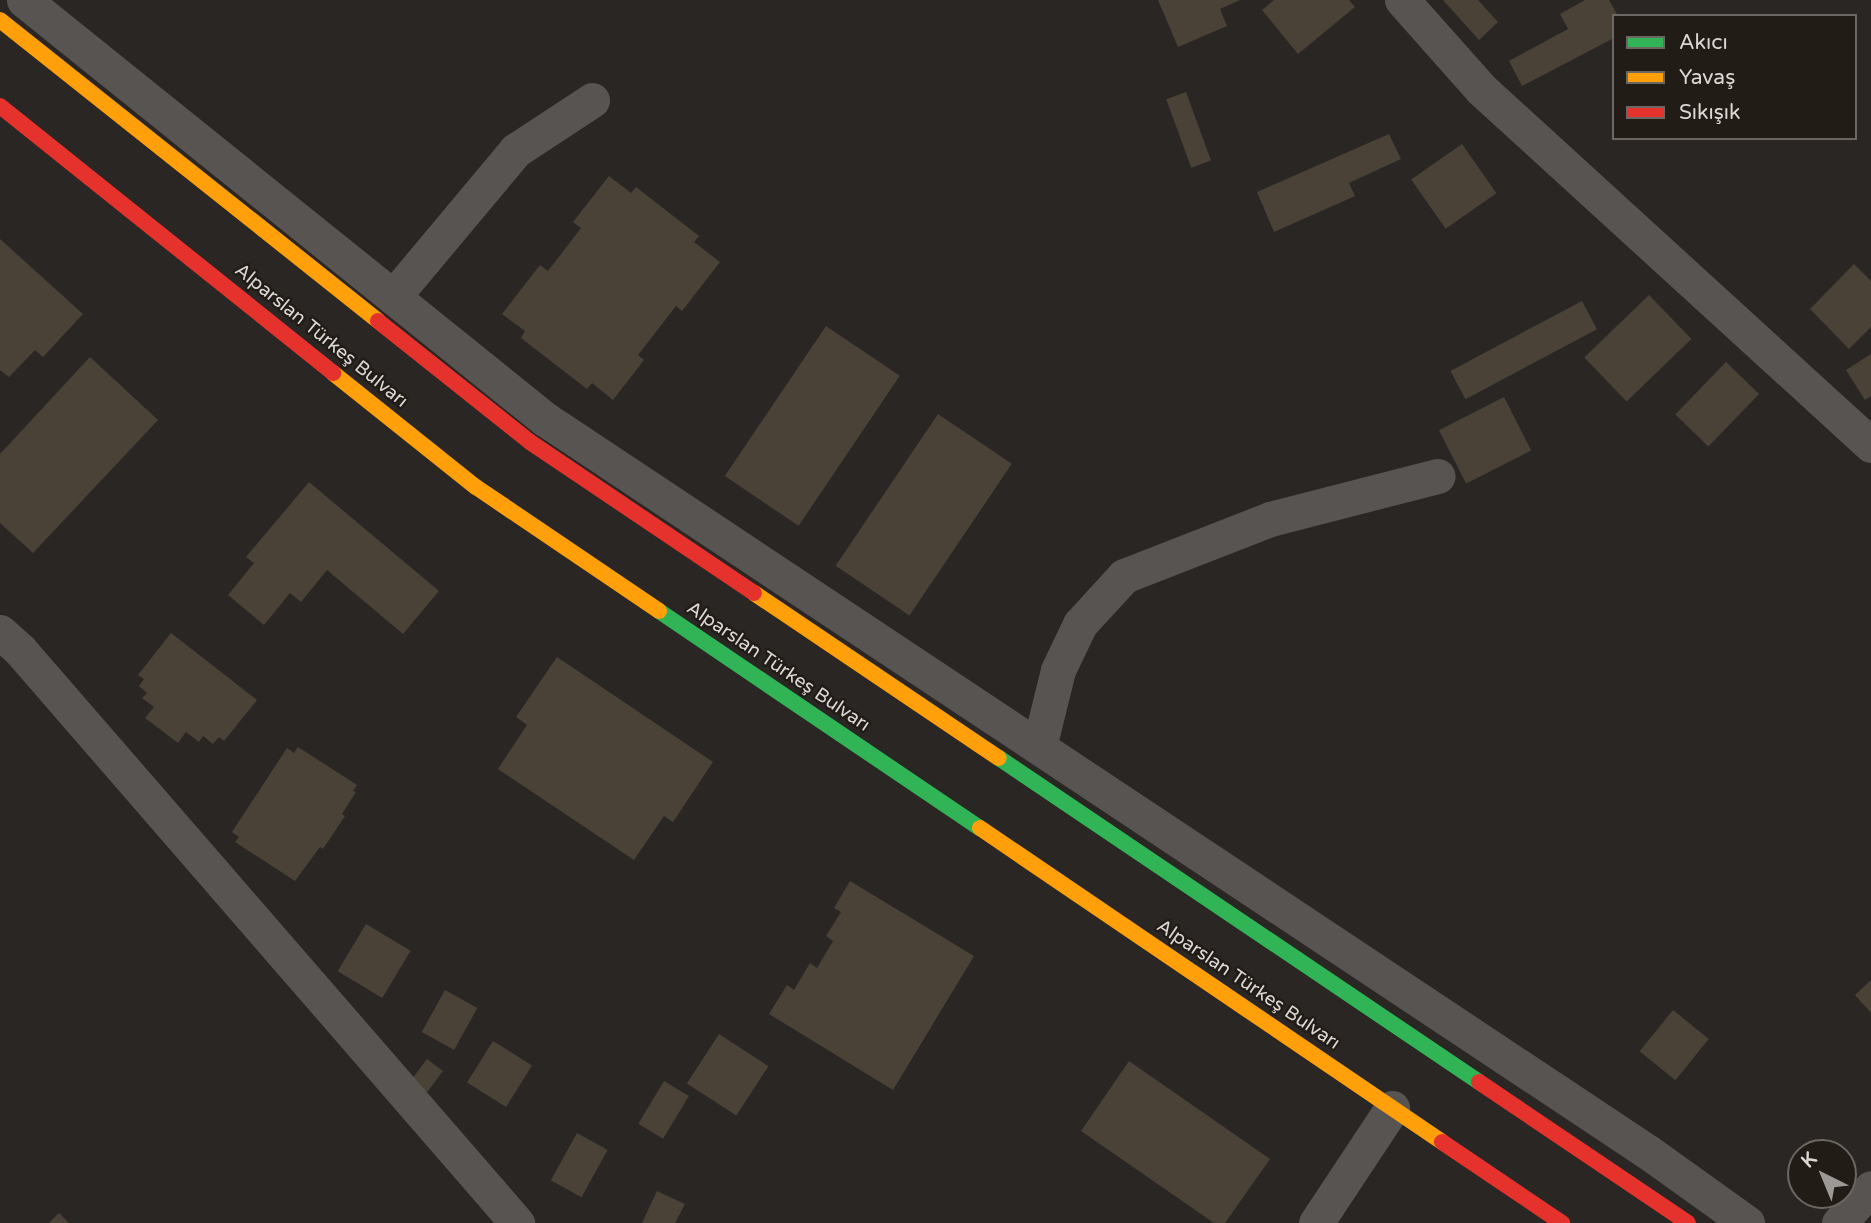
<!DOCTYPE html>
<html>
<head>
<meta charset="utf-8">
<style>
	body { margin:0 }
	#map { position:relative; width:1871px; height:1223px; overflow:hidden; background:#292624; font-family:"Varela Round",sans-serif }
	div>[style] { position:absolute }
	.building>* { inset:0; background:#4a4237; transform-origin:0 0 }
	.street>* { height:35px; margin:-17.5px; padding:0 17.5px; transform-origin:17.5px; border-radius:17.5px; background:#575452 }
	.fast>* { height:16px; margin:-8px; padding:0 8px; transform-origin:8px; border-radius:8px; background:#30b455 }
	.slow>* { height:16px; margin:-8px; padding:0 8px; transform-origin:8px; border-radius:8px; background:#ff9f0a }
	.jam>* { height:16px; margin:-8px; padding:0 8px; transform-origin:8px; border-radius:8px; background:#e5322d }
	span { translate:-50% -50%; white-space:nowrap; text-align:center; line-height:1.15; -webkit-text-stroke:5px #221c17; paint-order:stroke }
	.street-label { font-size:19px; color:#dcd7d4 }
	.legend { position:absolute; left:1612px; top:14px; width:245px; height:126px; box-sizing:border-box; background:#221c17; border:2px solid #6c6763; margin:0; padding:9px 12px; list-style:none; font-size:21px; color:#dcd7d4 }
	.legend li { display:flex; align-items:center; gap:14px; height:35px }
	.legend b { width:35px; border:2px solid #6c6763 }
	.north { position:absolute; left:1787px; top:1139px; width:70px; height:70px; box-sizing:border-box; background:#221c17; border:2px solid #6c6763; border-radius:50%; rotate:317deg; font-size:19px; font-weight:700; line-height:28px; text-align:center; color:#dcd7d4 }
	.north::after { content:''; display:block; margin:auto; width:24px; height:32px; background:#9d9996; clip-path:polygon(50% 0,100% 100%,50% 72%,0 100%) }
</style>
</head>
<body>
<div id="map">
	<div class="building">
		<div style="clip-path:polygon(1158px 0,1240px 0,1220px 9px,1227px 26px,1178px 47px)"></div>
		<div style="clip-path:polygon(1274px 0,1349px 0,1355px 7px,1298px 54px,1262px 10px)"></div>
		<div style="clip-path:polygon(1443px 0,1478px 0,1498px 22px,1479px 40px)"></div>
		<div style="clip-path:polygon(1585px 0,1609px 0,1618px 16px,1614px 16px,1614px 38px,1522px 86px,1509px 61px,1568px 29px,1560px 14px)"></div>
		<div style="left:1186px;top:92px;width:73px;height:21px;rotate:70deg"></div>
		<div style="clip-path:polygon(1389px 134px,1401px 159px,1349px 183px,1355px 196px,1274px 232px,1257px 192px)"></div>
		<div style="left:1462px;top:144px;width:60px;height:62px;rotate:55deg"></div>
		<div style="clip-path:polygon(609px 176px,631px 193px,636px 187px,699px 236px,694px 242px,720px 262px,682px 311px,676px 306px,638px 355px,644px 360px,613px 400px,592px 383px,587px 389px,521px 338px,525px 331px,502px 314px,540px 265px,548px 271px,581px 228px,573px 222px)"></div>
		<div style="clip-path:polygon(0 239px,83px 314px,43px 357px,35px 350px,9px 377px,0 370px)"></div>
		<div style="clip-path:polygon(1854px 264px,1871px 281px,1871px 327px,1849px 349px,1810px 309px)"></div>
		<div style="left:1649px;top:295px;width:61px;height:90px;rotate:46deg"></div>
		<div style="left:1582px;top:301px;width:32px;height:149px;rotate:62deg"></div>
		<div style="left:826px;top:326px;width:89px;height:181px;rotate:34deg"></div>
		<div style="clip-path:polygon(1871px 354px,1871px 396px,1865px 400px,1846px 370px)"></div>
		<div style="clip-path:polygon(90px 357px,158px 420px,33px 553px,0 523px,0 454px)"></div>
		<div style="left:1726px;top:362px;width:46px;height:73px;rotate:44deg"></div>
		<div style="left:1504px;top:397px;width:60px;height:73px;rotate:63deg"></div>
		<div style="left:938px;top:414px;width:89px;height:183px;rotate:34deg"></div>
		<div style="clip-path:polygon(309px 482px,439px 591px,403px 634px,327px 570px,301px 602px,290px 593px,264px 625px,228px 595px,254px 563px,246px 557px)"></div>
		<div style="clip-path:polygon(171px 633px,257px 700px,224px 741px,219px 737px,213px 744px,203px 736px,199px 742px,186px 732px,178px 743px,145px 718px,154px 707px,142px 698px,147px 693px,139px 686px,144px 679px,138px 675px)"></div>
		<div style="clip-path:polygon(557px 657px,713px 762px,673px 822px,664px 816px,634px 860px,498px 769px,527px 725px,516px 717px)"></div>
		<div style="clip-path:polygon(298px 747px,357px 785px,353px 791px,356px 792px,342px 814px,345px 816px,323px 849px,320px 847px,295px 881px,235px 842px,239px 837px,232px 832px,287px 748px,294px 753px)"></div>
		<div style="clip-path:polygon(850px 881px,974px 956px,893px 1090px,769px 1014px,787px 985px,794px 990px,810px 963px,817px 968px,833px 941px,826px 936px,841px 912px,834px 908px)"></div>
		<div style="left:366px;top:924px;width:52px;height:55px;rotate:31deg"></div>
		<div style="clip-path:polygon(1871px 980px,1871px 1013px,1855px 995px)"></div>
		<div style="left:445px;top:990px;width:37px;height:48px;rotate:29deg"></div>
		<div style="left:1673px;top:1010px;width:46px;height:53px;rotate:39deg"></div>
		<div style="left:719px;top:1034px;width:59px;height:59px;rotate:33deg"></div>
		<div style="left:493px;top:1041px;width:46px;height:49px;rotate:32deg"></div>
		<div style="left:427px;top:1059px;width:20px;height:29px;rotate:37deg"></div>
		<div style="clip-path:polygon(1129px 1061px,1270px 1159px,1225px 1223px,1214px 1223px,1081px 1131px)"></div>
		<div style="left:664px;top:1081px;width:29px;height:50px;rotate:31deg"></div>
		<div style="left:577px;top:1133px;width:35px;height:54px;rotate:29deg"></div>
		<div style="clip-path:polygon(657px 1191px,685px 1204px,675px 1223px,642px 1223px)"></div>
		<div style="clip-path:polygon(59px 1213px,69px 1223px,49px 1223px)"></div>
	</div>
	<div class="street">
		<div style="left:24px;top:0;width:669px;rotate:38.81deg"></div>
		<div style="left:545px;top:419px;width:1324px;rotate:33.61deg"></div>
		<div style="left:1648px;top:1152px;width:122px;rotate:35.6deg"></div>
		<div style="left:1402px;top:0;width:119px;rotate:48.4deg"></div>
		<div style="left:1481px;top:89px;width:528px;rotate:42.39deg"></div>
		<div style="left:393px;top:297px;width:192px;rotate:-50.1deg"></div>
		<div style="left:516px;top:150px;width:91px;rotate:-33.3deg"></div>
		<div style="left:0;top:632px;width:27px;rotate:42deg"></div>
		<div style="left:20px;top:650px;width:759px;rotate:49.06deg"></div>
		<div style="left:1039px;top:747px;width:79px;rotate:-76.1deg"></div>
		<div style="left:1058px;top:670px;width:51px;rotate:-64.4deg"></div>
		<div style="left:1080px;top:624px;width:65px;rotate:-47.5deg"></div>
		<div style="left:1124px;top:576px;width:157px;rotate:-21.3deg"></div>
		<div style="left:1270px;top:519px;width:173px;rotate:-14.4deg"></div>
		<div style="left:1316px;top:1223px;width:138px;rotate:-56.5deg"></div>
		<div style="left:1839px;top:1223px;width:47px;rotate:-47.6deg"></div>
	</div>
	<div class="fast">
		<div style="left:659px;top:611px;width:387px;rotate:34.1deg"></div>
		<div style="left:999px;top:758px;width:579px;rotate:34.02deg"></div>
	</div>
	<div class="slow">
		<div style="left:0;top:20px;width:483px;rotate:38.5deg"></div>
		<div style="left:333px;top:373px;width:183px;rotate:38.6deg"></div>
		<div style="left:476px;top:487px;width:221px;rotate:34.1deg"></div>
		<div style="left:754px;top:593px;width:295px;rotate:34deg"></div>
		<div style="left:980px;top:828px;width:559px;rotate:34.2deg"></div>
	</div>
	<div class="jam">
		<div style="left:0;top:106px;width:427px;rotate:38.7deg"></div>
		<div style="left:378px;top:321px;width:194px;rotate:38.5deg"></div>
		<div style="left:530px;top:442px;width:270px;rotate:34deg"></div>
		<div style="left:1479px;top:1082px;width:252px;rotate:34deg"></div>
		<div style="left:1442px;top:1142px;width:145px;rotate:34deg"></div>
	</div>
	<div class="street-label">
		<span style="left:321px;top:336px;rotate:39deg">Alparslan Türkeş Bulvarı</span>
		<span style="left:778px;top:667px;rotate:34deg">Alparslan Türkeş Bulvarı</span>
		<span style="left:1248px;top:985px;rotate:34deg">Alparslan Türkeş Bulvarı</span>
	</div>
	<ul class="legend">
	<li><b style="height:9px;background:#30b455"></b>Akıcı</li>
	<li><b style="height:9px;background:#ff9f0a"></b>Yavaş</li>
	<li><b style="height:9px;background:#e5322d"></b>Sıkışık</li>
	</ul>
	<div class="north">K</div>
</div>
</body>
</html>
